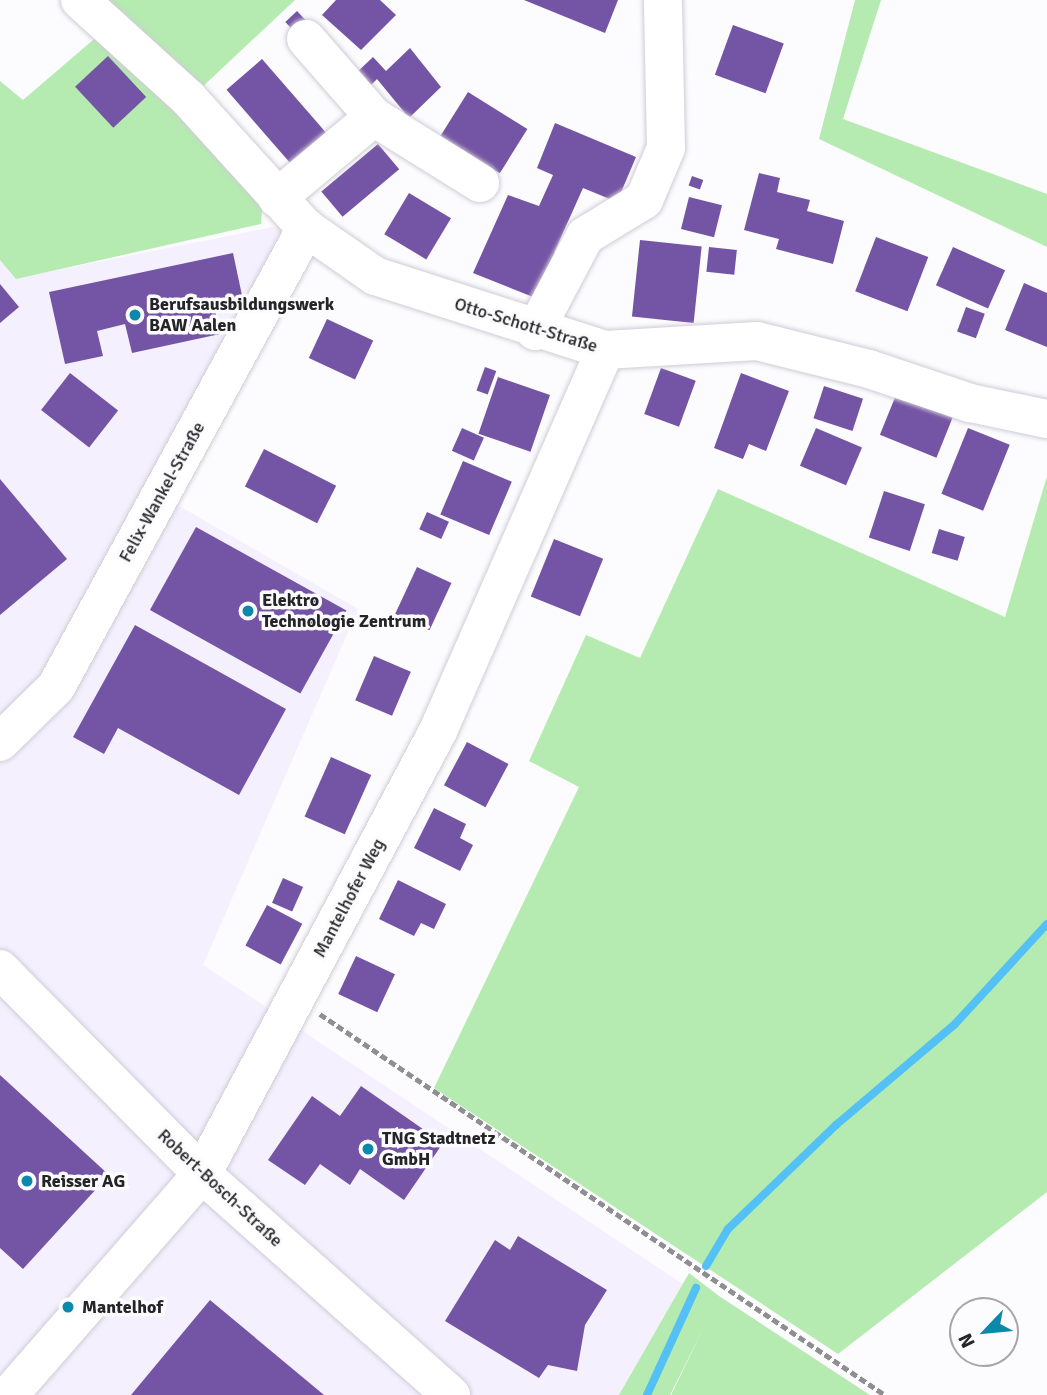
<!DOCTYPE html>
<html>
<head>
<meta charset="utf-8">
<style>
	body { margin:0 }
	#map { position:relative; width:1047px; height:1395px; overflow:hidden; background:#fcfbfe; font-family:Signika,sans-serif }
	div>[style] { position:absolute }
	.built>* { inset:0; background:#f5f0fe }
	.green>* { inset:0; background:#b5ebb0 }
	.stream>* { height:8px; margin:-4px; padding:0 4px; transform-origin:4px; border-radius:4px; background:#53c0f6 }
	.building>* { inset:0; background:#7454a4; transform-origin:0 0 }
	.path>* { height:4.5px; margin-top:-2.25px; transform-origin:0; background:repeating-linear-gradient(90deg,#8f8e91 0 7px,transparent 0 10.5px) }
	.roads { filter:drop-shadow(0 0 2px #cfccd5) drop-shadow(0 0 2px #cfccd5) }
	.minor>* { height:38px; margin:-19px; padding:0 19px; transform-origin:19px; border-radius:19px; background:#fff }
	.dots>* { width:19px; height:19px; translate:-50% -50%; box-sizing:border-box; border:4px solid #fcfbfe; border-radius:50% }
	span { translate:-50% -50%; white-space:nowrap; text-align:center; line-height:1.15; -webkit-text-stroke:7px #fcfbfe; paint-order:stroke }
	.poi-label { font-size:18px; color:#252427; font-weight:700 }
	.left { translate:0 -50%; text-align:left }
	.street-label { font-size:18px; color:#252427 }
	.north { position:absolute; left:949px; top:1297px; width:70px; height:70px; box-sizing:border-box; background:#fcfbfe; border:2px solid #a6a5a8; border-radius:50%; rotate:244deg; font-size:19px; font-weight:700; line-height:28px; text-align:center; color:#252427 }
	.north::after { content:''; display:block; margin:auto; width:24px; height:32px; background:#0c88ab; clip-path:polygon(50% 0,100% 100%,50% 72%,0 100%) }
</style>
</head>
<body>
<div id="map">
	<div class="built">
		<div style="clip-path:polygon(288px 224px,150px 489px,358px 609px,203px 965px,692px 1290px,630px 1395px,29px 1395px,0 1385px,0 260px,17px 278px)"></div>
	</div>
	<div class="green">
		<div style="clip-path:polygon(97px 0,295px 0,199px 90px)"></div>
		<div style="clip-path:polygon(855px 0,881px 0,843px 119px,1047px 194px,1047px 247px,819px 139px)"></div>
		<div style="clip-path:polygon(107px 28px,263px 198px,261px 224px,16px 279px,0 260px,0 81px,23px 100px)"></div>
		<div style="clip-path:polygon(1047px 476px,1047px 1192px,838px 1354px,434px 1088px,579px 787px,529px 761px,586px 635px,640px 658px,718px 489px,1005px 617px)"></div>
		<div style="clip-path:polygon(689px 1273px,719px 1296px,870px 1395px,671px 1395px,704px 1327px,670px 1395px,619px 1395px)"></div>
	</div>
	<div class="stream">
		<div style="left:706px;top:1266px;width:43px;rotate:-59.3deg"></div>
		<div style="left:728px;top:1229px;width:150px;rotate:-43.9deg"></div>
		<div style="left:836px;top:1125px;width:156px;rotate:-40.3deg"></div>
		<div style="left:955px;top:1024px;width:136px;rotate:-47.4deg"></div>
		<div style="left:647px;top:1395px;width:118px;rotate:-65.4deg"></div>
	</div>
	<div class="building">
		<div style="clip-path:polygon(336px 0,380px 0,396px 15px,361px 50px,322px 15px)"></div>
		<div style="clip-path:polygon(524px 0,618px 0,605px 33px)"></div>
		<div style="left:297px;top:11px;width:22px;height:16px;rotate:47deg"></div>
		<div style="left:733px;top:25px;width:54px;height:53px;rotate:20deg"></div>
		<div style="clip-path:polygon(410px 48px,441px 87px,409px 118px,377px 79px,366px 90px,353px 76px,373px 57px,386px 71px)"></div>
		<div style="left:108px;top:56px;width:56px;height:45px;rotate:47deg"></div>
		<div style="left:262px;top:59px;width:105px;height:47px;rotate:49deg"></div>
		<div style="left:468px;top:92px;width:70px;height:52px;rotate:32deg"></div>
		<div style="clip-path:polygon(555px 123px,636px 157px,617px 202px,583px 188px,554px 253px,561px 256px,543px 301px,473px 273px,508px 195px,539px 206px,553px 175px,537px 168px)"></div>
		<div style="left:378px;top:144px;width:33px;height:74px;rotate:50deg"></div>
		<div style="clip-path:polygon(759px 173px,780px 178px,777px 192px,810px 200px,807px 211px,844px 221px,833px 264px,776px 249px,779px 239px,744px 230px)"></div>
		<div style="left:692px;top:176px;width:12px;height:10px;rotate:20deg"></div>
		<div style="left:409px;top:193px;width:49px;height:48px;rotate:31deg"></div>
		<div style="left:689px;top:197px;width:34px;height:33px;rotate:14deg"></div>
		<div style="left:876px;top:237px;width:56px;height:58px;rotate:21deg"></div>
		<div style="left:640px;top:240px;width:62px;height:77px;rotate:6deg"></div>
		<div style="left:709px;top:247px;width:28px;height:25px;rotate:6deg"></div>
		<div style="left:953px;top:247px;width:57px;height:42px;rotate:24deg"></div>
		<div style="clip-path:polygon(233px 253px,243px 300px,214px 306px,220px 334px,132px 353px,125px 324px,97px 331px,103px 356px,65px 364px,49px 292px)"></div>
		<div style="clip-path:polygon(1024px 283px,1047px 293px,1047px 347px,1005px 330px)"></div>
		<div style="clip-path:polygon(0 284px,19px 307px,0 323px)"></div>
		<div style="left:966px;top:307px;width:20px;height:26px;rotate:20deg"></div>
		<div style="left:327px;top:319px;width:51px;height:43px;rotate:25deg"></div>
		<div style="left:485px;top:367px;width:12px;height:25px;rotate:20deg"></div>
		<div style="left:661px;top:368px;width:37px;height:49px;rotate:20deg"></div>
		<div style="left:70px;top:373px;width:61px;height:47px;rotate:38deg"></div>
		<div style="clip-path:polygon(741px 373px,789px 391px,766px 451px,749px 444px,743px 459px,714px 448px)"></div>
		<div style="left:498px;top:377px;width:55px;height:60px;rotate:19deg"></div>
		<div style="left:824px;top:386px;width:41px;height:34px;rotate:18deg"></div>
		<div style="left:896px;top:395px;width:61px;height:43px;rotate:22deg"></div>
		<div style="left:462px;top:428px;width:24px;height:25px;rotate:24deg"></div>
		<div style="left:816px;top:428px;width:50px;height:41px;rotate:23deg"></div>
		<div style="left:968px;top:428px;width:45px;height:71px;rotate:22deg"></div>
		<div style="left:264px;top:449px;width:81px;height:42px;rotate:27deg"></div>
		<div style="left:463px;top:461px;width:53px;height:58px;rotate:23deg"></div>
		<div style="clip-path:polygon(0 479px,67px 559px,0 615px)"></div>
		<div style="left:884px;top:491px;width:43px;height:49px;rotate:18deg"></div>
		<div style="left:427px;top:512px;width:24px;height:19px;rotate:24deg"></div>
		<div style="left:196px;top:527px;width:172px;height:95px;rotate:29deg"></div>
		<div style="left:939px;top:529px;width:27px;height:25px;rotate:17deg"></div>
		<div style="left:554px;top:539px;width:53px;height:62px;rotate:22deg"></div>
		<div style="left:417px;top:567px;width:38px;height:52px;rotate:25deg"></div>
		<div style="clip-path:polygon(135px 625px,286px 709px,239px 795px,118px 728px,104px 754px,73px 737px)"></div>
		<div style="left:374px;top:656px;width:40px;height:48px;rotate:23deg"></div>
		<div style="left:467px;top:742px;width:47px;height:49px;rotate:28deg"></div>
		<div style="left:331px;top:757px;width:44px;height:65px;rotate:24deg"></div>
		<div style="clip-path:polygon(434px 808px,466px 824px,460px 838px,473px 845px,460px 871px,414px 848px)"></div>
		<div style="left:283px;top:878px;width:22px;height:27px;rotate:24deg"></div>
		<div style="clip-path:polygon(398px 880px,446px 904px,434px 929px,421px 923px,414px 936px,379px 919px)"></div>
		<div style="left:267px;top:905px;width:40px;height:46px;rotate:28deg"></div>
		<div style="left:356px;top:956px;width:43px;height:42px;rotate:25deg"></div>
		<div style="clip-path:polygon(0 1075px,109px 1175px,23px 1269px,0 1248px)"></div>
		<div style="clip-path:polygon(361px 1086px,443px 1143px,404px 1200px,360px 1169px,350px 1185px,320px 1164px,305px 1185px,268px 1160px,312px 1096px,340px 1116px)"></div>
		<div style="clip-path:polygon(518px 1236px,607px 1290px,585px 1325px,577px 1371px,548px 1365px,539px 1378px,445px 1321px,495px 1240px,510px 1250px)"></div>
		<div style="clip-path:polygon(210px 1300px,324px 1395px,131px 1395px)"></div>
	</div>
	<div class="path">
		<div style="left:320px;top:1014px;width:681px;rotate:33.99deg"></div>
	</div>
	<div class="roads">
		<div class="minor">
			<div style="left:80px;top:0;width:146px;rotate:42.2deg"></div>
			<div style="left:188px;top:98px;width:176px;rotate:47.8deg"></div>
			<div style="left:306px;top:228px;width:84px;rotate:34.8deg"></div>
			<div style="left:375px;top:276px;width:242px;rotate:17.8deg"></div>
			<div style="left:605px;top:350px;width:152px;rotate:-3.4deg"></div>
			<div style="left:757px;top:341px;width:115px;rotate:14deg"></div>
			<div style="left:869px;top:369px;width:107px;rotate:18.6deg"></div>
			<div style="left:970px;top:403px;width:79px;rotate:11.7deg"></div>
			<div style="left:306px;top:39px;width:103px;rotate:48.9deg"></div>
			<div style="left:374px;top:117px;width:125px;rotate:31.9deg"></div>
			<div style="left:277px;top:198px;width:126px;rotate:-39.9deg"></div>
			<div style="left:535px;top:331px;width:107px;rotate:-62.2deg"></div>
			<div style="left:585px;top:236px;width:69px;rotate:-31.4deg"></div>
			<div style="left:644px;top:200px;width:56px;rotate:-67.1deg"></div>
			<div style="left:666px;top:148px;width:148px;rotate:-91.2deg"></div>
			<div style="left:0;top:742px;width:78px;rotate:-44.5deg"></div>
			<div style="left:56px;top:687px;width:523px;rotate:-61.42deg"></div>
			<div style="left:0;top:969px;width:288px;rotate:45.4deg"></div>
			<div style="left:202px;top:1174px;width:333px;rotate:41.6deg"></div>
			<div style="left:9px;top:1395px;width:293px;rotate:-48.9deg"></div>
			<div style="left:202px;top:1174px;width:502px;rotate:-61.95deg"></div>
			<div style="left:438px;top:731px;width:416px;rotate:-66.3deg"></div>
		</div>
	</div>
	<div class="dots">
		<div style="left:135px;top:315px;background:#0c88ab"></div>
		<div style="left:248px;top:611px;background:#0c88ab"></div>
		<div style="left:368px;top:1149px;background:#0c88ab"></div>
		<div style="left:27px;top:1181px;background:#0c88ab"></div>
		<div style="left:68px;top:1307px;background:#0c88ab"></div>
	</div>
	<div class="poi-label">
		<span class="left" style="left:149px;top:315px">Berufsausbildungswerk<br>BAW Aalen</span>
		<span class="left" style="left:262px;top:611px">Elektro<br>Technologie Zentrum</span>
		<span class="left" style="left:382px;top:1149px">TNG Stadtnetz<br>GmbH</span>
		<span class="left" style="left:41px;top:1181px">Reisser AG</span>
		<span class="left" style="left:82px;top:1307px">Mantelhof</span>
	</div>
	<div class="street-label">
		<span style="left:526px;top:325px;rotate:17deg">Otto-Schott-Straße</span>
		<span style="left:162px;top:492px;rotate:-61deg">Felix-Wankel-Straße</span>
		<span style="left:349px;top:898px;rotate:-62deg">Mantelhofer Weg</span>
		<span style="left:220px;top:1188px;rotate:43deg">Robert-Bosch-Straße</span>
	</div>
	<div class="north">N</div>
</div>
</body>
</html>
